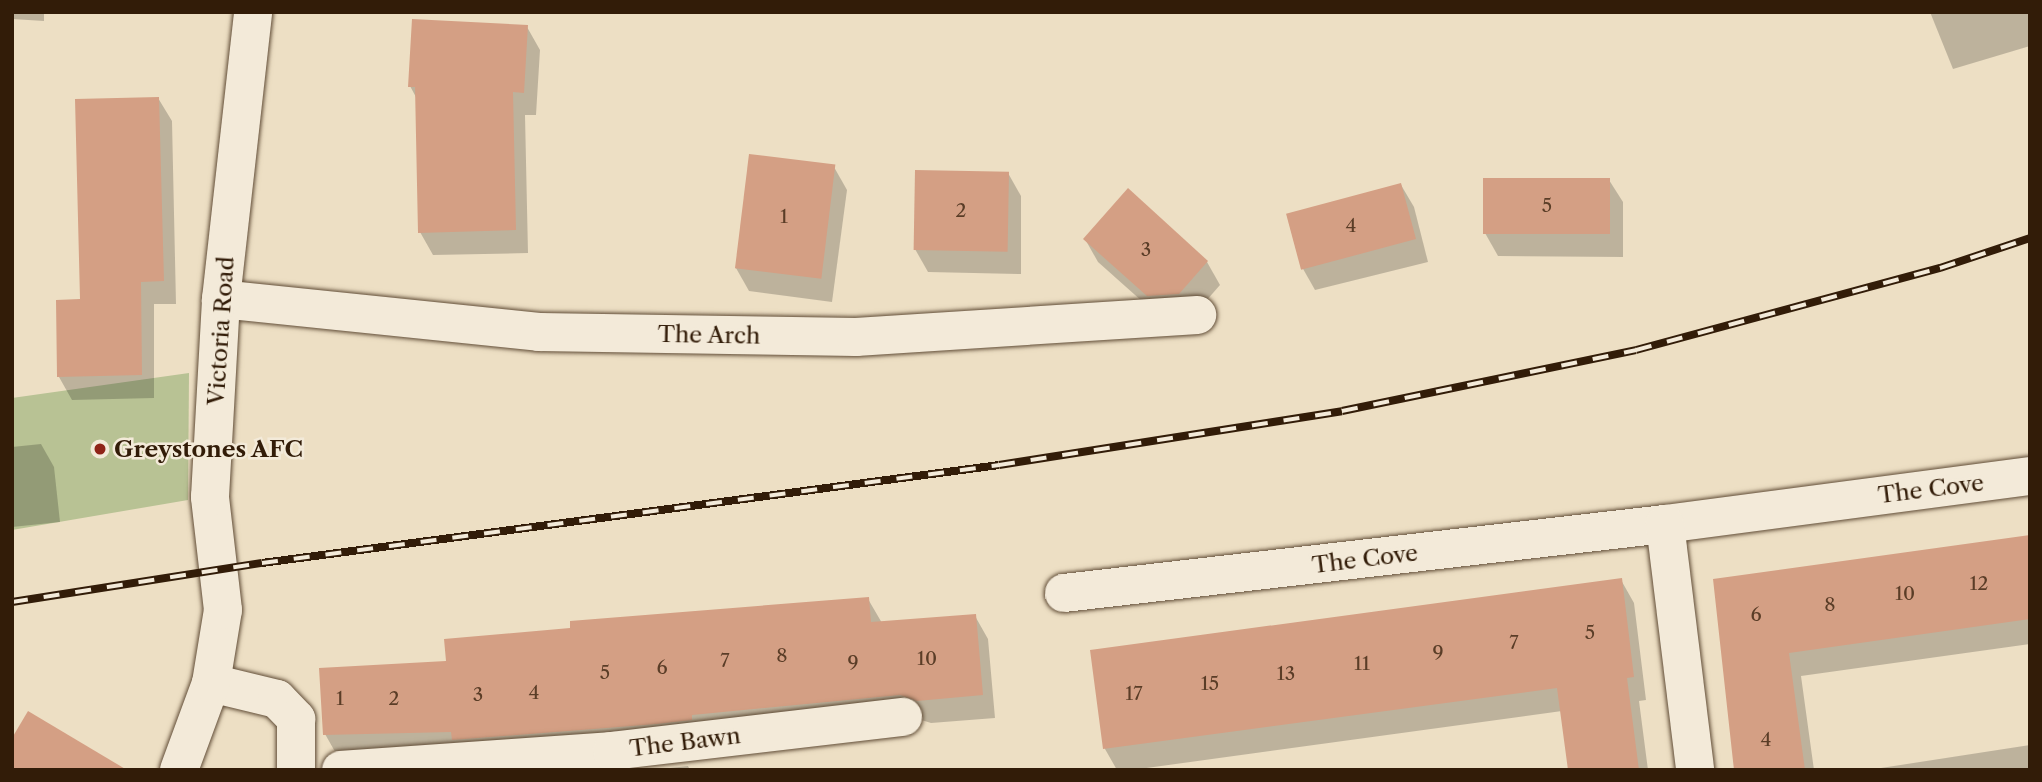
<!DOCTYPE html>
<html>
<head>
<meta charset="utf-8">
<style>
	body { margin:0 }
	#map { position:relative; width:2042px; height:782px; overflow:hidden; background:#eddfc4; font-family:"Libre Caslon Text",serif }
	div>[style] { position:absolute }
	.green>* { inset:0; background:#b8c294 }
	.shadow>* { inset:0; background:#0003 }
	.building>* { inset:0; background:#d49f84; transform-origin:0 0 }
	.roads { filter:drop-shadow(0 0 2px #614d37) drop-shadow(0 0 2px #614d37) }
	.minor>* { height:38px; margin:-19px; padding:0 19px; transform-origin:19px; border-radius:19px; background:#f3ead9 }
	.rail>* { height:8px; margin-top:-4px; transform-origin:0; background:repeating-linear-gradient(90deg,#f3ead9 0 16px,#321c08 0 32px); box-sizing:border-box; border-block:2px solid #321c08 }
	.dots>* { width:19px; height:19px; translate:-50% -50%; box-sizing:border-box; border:4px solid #f3ead9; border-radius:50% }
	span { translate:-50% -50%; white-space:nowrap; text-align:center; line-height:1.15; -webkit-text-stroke:5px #f3ead9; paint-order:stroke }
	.number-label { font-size:19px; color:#5a3d27 }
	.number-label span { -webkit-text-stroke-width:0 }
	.street-label { font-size:23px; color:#321c08 }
	.poi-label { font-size:23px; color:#321c08; font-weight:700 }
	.left { translate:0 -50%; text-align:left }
	.frame { position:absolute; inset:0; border:14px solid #321c08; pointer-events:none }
</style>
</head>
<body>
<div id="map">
	<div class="green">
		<div style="clip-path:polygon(189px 373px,188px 500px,12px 530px,12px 398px)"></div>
	</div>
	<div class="shadow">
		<div style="clip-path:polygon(12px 12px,44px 12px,44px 21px,12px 19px)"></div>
		<div style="clip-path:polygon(1930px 12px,2030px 12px,2030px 46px,1953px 69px)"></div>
		<div style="clip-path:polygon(527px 27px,540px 50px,536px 115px,525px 115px,528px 253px,433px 255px,420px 232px,417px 99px,410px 86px)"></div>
		<div style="clip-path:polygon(158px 98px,172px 121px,176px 304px,154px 304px,154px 398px,72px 400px,59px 377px,82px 301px)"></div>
		<div style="clip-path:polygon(834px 167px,847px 190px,832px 302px,749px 291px,736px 268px)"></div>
		<div style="clip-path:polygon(1008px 173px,1021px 196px,1021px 274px,928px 272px,915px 249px)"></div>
		<div style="clip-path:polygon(1609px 180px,1623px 202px,1623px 257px,1498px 256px,1485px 233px)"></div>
		<div style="clip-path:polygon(1401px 185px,1414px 207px,1428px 262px,1315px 290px,1302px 267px)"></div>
		<div style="clip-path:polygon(1085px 239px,1207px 262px,1220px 285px,1192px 317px,1162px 319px,1098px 262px)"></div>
		<div style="clip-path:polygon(41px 444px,54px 467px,60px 522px,12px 527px,12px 447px)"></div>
		<div style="clip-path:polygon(2030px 537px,2030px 644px,1801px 676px,1814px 770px,1738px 770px,1714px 581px)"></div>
		<div style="clip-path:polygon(1621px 580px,1634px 603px,1646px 700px,1639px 701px,1648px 770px,1570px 770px,1562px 711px,1132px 770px,1117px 770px,1105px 749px,1092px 652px)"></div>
		<div style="clip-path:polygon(868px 599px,882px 623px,975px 616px,988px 639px,995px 718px,931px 723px,915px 718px,338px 757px,325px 734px,448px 663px)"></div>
		<div style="clip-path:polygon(2030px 745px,2030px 770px,1868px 770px)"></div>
		<div style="clip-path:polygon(688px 766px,690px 770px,652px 770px)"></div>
	</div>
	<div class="building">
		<div style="clip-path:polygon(412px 19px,528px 25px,524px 93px,513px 92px,516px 230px,418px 233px,415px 87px,408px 87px)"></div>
		<div style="clip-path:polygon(159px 97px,164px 281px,141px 282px,142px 375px,57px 377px,56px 300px,80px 299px,75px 99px)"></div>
		<div style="left:749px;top:154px;width:87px;height:115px;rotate:7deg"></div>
		<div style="left:915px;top:170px;width:94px;height:80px;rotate:1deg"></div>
		<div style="left:1483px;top:178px;width:127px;height:56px"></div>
		<div style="left:1401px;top:183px;width:58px;height:119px;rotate:75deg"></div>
		<div style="clip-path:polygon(1128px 188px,1208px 261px,1179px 294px,1147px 296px,1083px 239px)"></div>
		<div style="clip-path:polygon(2030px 535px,2030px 619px,1789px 653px,1805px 770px,1734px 770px,1713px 579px)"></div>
		<div style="clip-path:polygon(1622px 578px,1634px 677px,1627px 678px,1639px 770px,1568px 770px,1557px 688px,1103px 749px,1090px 650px)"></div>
		<div style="clip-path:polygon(869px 597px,871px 622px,976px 614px,983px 695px,917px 701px,900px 695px,692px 715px,692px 720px,657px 724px,452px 740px,451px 732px,323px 735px,319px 668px,446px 661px,444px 639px,570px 628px,570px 621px)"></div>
		<div style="clip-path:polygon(28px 711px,127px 770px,12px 770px,12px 738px)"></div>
	</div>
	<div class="roads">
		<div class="minor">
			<div style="left:221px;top:299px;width:320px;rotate:5.9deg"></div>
			<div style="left:539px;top:332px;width:317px;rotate:0.9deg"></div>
			<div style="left:856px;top:337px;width:342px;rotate:-3.7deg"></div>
			<div style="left:1665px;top:524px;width:368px;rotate:-7.5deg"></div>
			<div style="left:1064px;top:593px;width:605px;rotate:-6.55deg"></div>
			<div style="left:1665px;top:524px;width:248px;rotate:83deg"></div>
			<div style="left:211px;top:683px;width:68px;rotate:13.6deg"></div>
			<div style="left:277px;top:699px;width:28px;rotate:46deg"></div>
			<div style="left:296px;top:719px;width:51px;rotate:90deg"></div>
			<div style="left:179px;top:770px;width:93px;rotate:-69.8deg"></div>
			<div style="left:211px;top:683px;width:74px;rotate:-80.7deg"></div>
			<div style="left:223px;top:610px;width:114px;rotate:-96.6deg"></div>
			<div style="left:210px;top:497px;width:198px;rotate:-86.8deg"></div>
			<div style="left:221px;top:299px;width:289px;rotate:-83.6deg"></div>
			<div style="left:341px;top:770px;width:272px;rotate:-4deg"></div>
			<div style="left:612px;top:751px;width:293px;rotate:-6.7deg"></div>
		</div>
	</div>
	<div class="rail">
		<div style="left:12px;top:602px;width:253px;rotate:-8.9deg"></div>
		<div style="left:262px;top:563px;width:743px;rotate:-7.57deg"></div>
		<div style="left:999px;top:465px;width:347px;rotate:-8.9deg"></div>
		<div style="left:1342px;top:411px;width:300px;rotate:-11.7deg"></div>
		<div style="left:1636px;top:350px;width:315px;rotate:-15.1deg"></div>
		<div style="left:1940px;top:268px;width:95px;rotate:-18.4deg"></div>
	</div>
	<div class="dots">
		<div style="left:100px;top:449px;background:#8f2418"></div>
	</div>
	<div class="number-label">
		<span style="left:1547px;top:206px">5</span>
		<span style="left:961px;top:211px">2</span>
		<span style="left:784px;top:217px">1</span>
		<span style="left:1351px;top:226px">4</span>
		<span style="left:1146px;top:250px">3</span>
		<span style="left:1979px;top:584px">12</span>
		<span style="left:1905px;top:594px">10</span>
		<span style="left:1830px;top:605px">8</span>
		<span style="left:1756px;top:615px">6</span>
		<span style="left:1590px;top:633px">5</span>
		<span style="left:1514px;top:643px">7</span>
		<span style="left:1438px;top:653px">9</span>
		<span style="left:782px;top:656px">8</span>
		<span style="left:927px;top:659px">10</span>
		<span style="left:725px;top:661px">7</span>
		<span style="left:853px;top:663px">9</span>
		<span style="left:1362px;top:664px">11</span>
		<span style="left:662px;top:668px">6</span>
		<span style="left:605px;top:673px">5</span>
		<span style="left:1286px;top:674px">13</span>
		<span style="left:1210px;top:684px">15</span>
		<span style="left:534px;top:693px">4</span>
		<span style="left:1134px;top:694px">17</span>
		<span style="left:478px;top:695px">3</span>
		<span style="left:340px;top:699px">1</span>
		<span style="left:394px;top:699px">2</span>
		<span style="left:1766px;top:740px">4</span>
	</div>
	<div class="street-label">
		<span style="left:221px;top:331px;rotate:-86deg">Victoria Road</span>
		<span style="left:709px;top:335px;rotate:1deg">The Arch</span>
		<span style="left:1931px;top:489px;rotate:-7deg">The Cove</span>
		<span style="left:1365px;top:559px;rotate:-7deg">The Cove</span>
		<span style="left:685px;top:742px;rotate:-7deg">The Bawn</span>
	</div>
	<div class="poi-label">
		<span class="left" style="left:114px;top:449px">Greystones AFC</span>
	</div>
	<div class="frame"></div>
</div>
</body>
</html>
